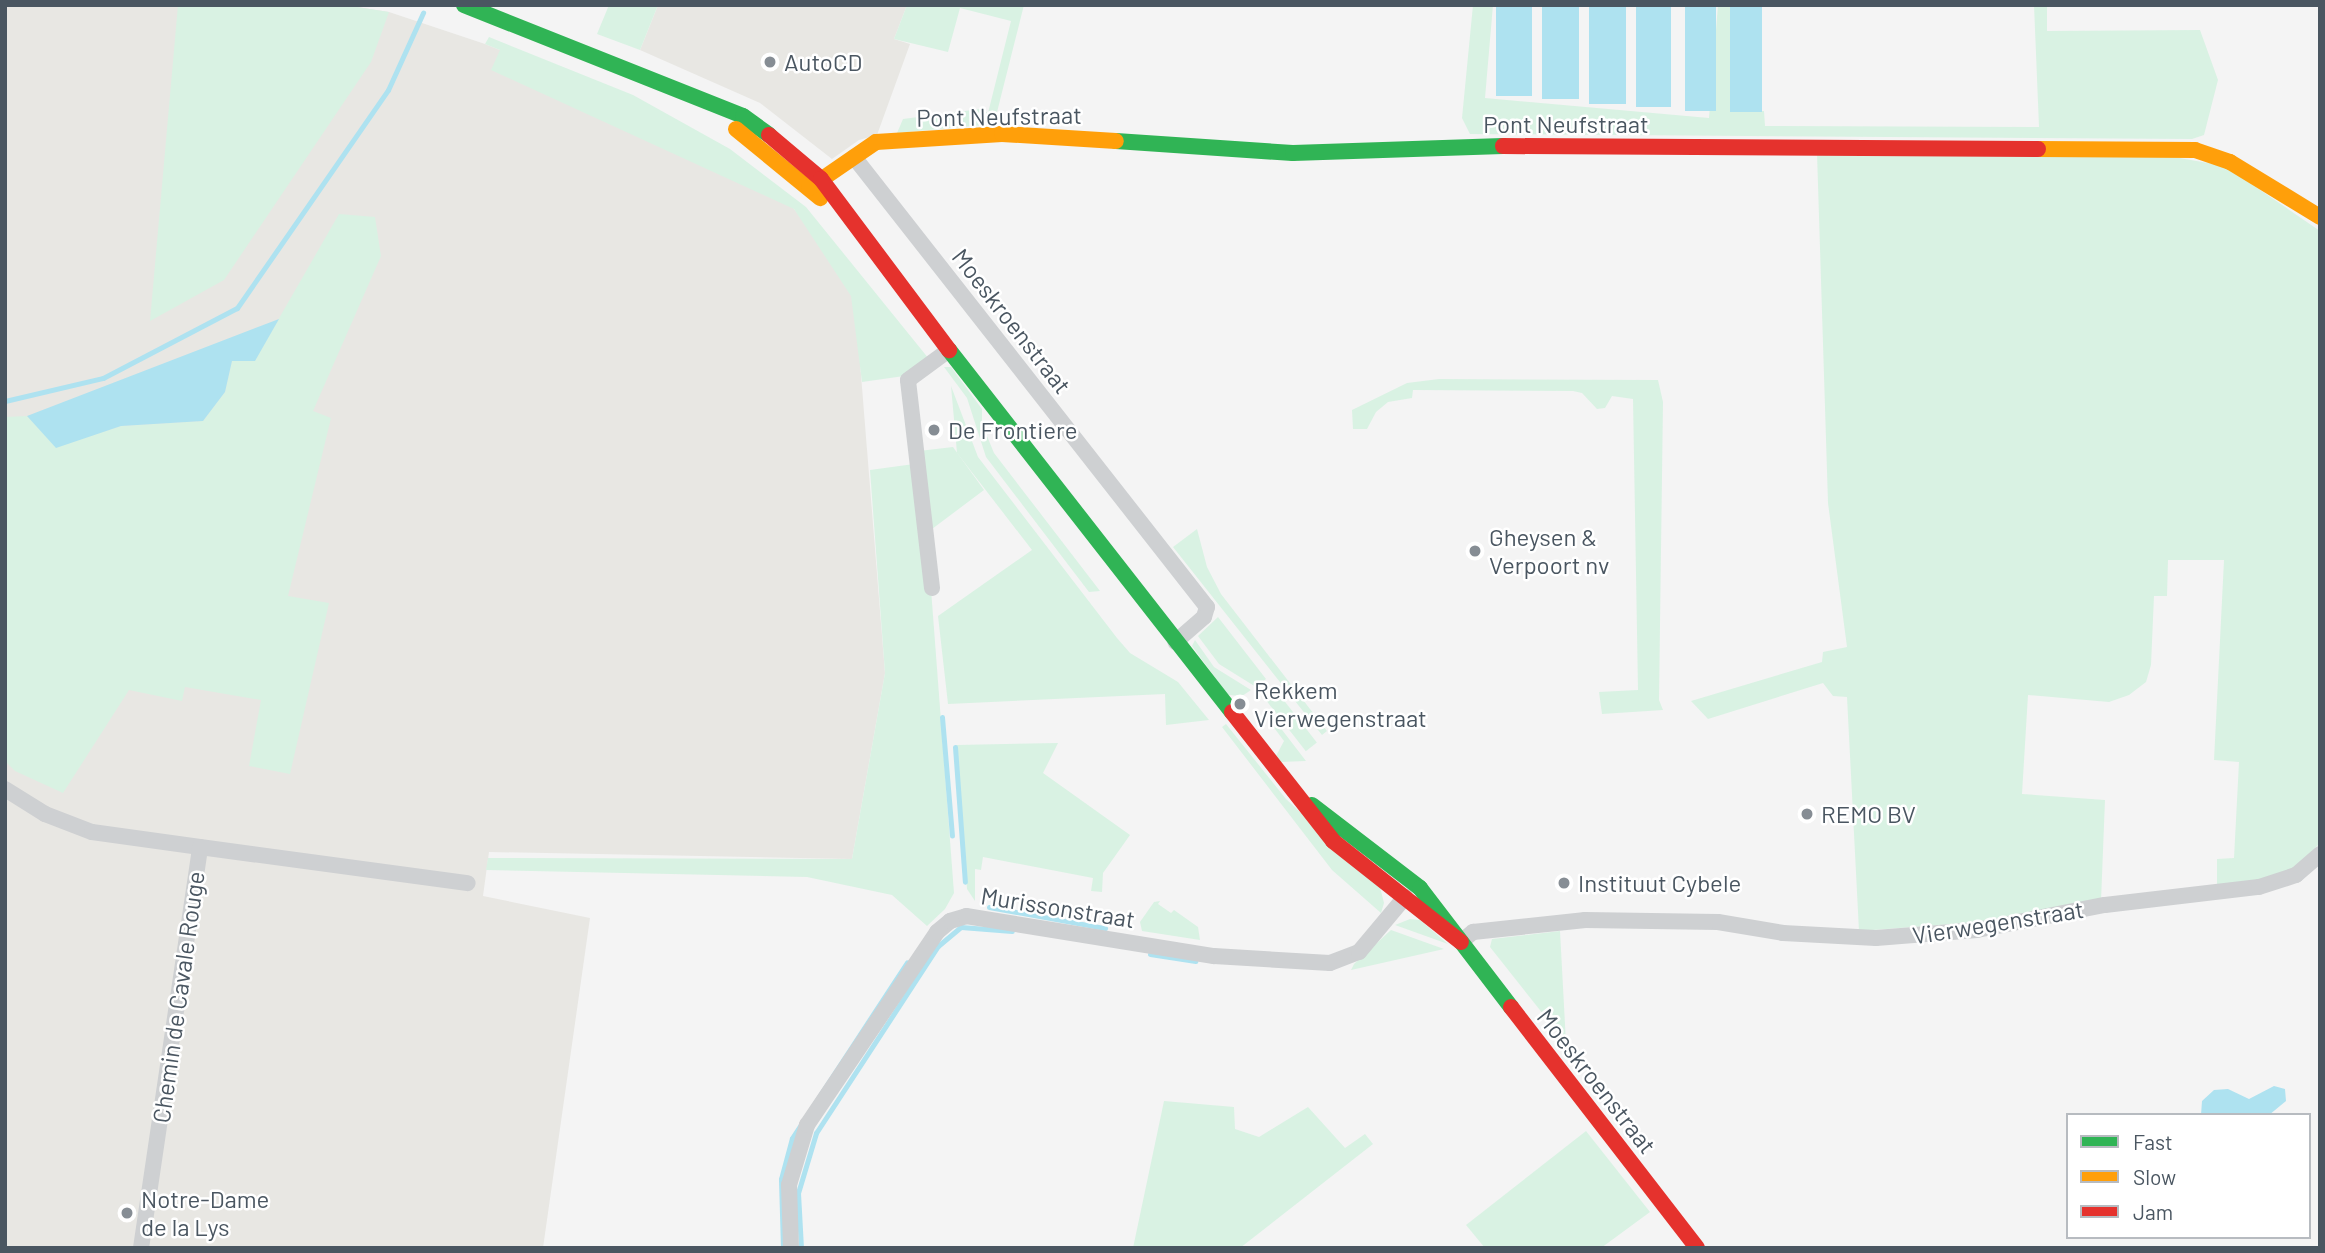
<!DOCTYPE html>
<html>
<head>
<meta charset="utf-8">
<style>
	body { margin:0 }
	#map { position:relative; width:2325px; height:1253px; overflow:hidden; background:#f4f4f4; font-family:Barlow,sans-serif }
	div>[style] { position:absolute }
	.commercial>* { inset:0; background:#e8e7e3 }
	.green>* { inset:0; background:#d9f2e3; transform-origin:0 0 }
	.water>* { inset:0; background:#aee2f0; transform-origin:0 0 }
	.stream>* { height:5px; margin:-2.5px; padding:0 2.5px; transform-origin:2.5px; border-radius:2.5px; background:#aee2f0 }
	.street>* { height:16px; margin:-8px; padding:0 8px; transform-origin:8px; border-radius:8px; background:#ced0d2 }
	.fast>* { height:16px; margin:-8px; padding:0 8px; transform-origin:8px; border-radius:8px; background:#30b455 }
	.slow>* { height:16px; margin:-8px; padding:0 8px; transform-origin:8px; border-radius:8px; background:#ff9f0a }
	.jam>* { height:16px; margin:-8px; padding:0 8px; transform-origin:8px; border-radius:8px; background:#e5322d }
	.dots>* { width:19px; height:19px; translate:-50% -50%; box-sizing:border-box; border:4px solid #fff; border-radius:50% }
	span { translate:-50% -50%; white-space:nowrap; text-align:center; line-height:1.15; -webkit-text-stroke:5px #fff; paint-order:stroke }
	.poi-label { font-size:24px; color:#4a5661 }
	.left { translate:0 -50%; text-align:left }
	.street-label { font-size:24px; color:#4a5661 }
	.frame { position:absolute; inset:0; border:7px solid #4a5661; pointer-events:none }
	.legend { position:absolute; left:2066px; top:1113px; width:245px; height:126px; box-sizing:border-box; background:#fff; border:2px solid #b7bbc0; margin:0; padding:9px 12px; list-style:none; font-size:21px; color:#4a5661 }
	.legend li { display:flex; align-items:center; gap:14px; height:35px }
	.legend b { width:35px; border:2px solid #b7bbc0 }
</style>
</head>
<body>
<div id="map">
	<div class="commercial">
		<div style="clip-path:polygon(5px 5px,344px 5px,389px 12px,485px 44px,582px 83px,788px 201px,854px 288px,885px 673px,852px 859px,489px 852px,483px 896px,590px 918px,543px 1248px,5px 1248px)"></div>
		<div style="clip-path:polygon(658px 5px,907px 5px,894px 39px,910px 44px,877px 135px,859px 140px,832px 159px,760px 103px,640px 50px)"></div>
	</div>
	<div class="green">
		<div style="clip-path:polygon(178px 5px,344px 5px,389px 12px,371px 62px,224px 280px,150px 321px)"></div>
		<div style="clip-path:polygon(609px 5px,658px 5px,640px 50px,597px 34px)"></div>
		<div style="clip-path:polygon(907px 5px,1024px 5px,994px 124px,897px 133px,903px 119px,980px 109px,988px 113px,1011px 21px,960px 8px,948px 52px,894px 39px)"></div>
		<div style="clip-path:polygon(1473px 5px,1493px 5px,1485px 98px,1709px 118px,1718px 5px,1730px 5px,1733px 111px,1764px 111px,1765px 126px,2039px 127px,2034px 5px,2047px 5px,2047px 31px,2200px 30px,2218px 80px,2204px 135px,2192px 139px,1470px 134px,1462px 118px)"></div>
		<div style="clip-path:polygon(489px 37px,633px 95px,730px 149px,806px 207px,929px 359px,904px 376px,862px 382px,851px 296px,794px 209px,491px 70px,500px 50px,485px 44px)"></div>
		<div style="clip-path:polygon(1817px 153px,2168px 156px,2225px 166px,2320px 231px,2320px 843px,2297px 866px,2272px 878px,2217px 885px,2217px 859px,2234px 858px,2239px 762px,2214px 760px,2224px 560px,2168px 560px,2167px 596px,2154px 596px,2151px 665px,2146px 682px,2129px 695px,2109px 702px,2028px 695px,2022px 794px,2105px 800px,2101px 901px,1981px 922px,1859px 931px,1847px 697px,1833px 696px,1823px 683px,1708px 719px,1691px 701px,1822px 662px,1823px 652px,1847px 647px,1828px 503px)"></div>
		<div style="clip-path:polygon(339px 214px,375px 217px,381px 256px,313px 411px,331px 418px,288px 596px,329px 603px,290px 774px,249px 766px,261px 700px,185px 687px,182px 701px,129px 690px,63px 793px,15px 771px,5px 761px,5px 417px,27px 416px,56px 447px,121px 426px,203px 421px,225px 392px,232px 361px,255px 360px)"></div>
		<div style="clip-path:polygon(944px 367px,951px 367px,982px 409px,982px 424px,994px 453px,1100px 591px,1089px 592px,986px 457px,967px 398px)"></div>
		<div style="clip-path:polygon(1439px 379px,1658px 380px,1663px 402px,1659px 700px,1663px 710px,1602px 714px,1599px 692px,1638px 690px,1633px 399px,1612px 396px,1605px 408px,1597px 409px,1582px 393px,1573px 391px,1413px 390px,1412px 398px,1388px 402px,1376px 412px,1367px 429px,1353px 429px,1352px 410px,1407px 383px)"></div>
		<div style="clip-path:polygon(951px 386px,978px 457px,1117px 638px,1130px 653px,1178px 682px,1209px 720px,1166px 725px,1165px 694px,948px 704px,938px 616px,1032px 550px,957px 453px)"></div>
		<div style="clip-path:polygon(953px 447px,984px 490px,928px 532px,919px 451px)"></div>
		<div style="clip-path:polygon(914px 464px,931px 589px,954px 893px,945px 909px,927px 926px,892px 895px,807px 877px,486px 870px,488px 858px,852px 859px,885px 673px,870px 470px)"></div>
		<div style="clip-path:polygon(1197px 529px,1207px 567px,1221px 594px,1327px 731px,1322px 735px,1173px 547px)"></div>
		<div style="clip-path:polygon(1218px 617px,1266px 679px,1256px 687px,1219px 664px,1198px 636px)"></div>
		<div style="clip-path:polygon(1195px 640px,1214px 667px,1251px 690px,1242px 696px,1228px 695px,1192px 646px)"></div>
		<div style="left:1275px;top:689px;width:68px;height:14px;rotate:52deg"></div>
		<div style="clip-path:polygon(1276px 722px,1306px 761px,1280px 762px,1276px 756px,1284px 741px,1272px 725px)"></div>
		<div style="clip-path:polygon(1226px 724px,1286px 799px,1380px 887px,1384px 903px,1381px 913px,1332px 870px,1222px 727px)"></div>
		<div style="clip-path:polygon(1058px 743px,1043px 773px,1130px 835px,1103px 873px,1102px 892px,1091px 891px,1093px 878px,983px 857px,981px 870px,975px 869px,975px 901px,967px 889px,956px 745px)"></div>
		<div style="clip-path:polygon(1160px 901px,1158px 904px,1171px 913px,1174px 910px,1198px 927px,1200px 940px,1142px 931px,1140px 922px,1154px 902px)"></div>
		<div style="clip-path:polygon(1410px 919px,1420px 920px,1448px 944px,1395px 925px)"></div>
		<div style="clip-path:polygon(1391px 930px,1444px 949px,1351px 970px,1354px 964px)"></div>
		<div style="clip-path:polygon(1560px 931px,1566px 1043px,1490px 947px,1492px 939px)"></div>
		<div style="clip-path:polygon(1164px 1101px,1234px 1107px,1235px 1129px,1259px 1137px,1308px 1107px,1345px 1148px,1365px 1134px,1373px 1144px,1240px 1248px,1133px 1248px)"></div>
		<div style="clip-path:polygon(1586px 1131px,1650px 1212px,1601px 1248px,1485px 1248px,1466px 1225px)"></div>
	</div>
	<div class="water">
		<div style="left:1496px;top:5px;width:36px;height:91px"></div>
		<div style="left:1542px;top:5px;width:37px;height:94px"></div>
		<div style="left:1589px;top:5px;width:37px;height:99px"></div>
		<div style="left:1636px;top:5px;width:35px;height:102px"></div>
		<div style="left:1685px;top:5px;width:31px;height:106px"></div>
		<div style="left:1730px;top:5px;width:32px;height:107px"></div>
		<div style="clip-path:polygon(279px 319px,255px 361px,232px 361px,225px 392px,203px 421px,121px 426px,56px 448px,27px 416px)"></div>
		<div style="clip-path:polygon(2274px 1086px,2285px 1089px,2286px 1101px,2269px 1115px,2201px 1115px,2202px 1101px,2214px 1090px,2228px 1089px,2249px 1099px)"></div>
	</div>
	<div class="stream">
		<div style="left:5px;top:401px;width:101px;rotate:-13.2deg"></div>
		<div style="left:103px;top:378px;width:151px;rotate:-27.6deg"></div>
		<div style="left:237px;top:308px;width:265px;rotate:-55.3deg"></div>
		<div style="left:388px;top:90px;width:85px;rotate:-65.6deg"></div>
		<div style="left:942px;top:717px;width:119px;rotate:85.2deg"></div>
		<div style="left:955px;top:747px;width:135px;rotate:85.8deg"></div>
		<div style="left:989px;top:907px;width:118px;rotate:10.3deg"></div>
		<div style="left:1150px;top:954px;width:46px;rotate:8.8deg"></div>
		<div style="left:783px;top:1248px;width:69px;rotate:-91.7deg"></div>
		<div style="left:781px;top:1179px;width:42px;rotate:-75deg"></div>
		<div style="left:792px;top:1138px;width:210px;rotate:-56.8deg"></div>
		<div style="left:801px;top:1248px;width:55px;rotate:-93.1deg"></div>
		<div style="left:798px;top:1193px;width:63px;rotate:-73.3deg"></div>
		<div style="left:816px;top:1133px;width:223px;rotate:-56.9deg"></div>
		<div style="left:938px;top:946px;width:30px;rotate:-40deg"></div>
		<div style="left:961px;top:927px;width:51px;rotate:4.5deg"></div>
	</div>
	<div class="street">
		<div style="left:854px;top:157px;width:572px;rotate:51.89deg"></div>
		<div style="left:1207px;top:607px;width:10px;rotate:107deg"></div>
		<div style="left:1204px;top:617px;width:38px;rotate:139deg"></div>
		<div style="left:932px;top:588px;width:209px;rotate:-96.6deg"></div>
		<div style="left:908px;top:380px;width:51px;rotate:-36.2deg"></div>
		<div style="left:5px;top:789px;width:47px;rotate:32deg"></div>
		<div style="left:45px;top:814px;width:50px;rotate:21deg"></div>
		<div style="left:92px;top:832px;width:109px;rotate:7.9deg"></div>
		<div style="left:1461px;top:942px;width:16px;rotate:-40deg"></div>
		<div style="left:1473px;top:932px;width:113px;rotate:-6.1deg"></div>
		<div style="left:1585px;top:920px;width:133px;rotate:0.9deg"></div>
		<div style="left:1718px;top:922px;width:66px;rotate:9.6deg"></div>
		<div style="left:1783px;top:933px;width:93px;rotate:3.1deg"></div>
		<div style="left:1876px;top:938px;width:101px;rotate:-4.5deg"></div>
		<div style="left:1977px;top:930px;width:130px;rotate:-11.1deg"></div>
		<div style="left:2105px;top:905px;width:155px;rotate:-6.7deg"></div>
		<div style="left:2259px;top:887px;width:39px;rotate:-18deg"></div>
		<div style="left:2296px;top:875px;width:32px;rotate:-41deg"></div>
		<div style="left:141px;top:1248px;width:405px;rotate:-81.6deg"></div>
		<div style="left:200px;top:847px;width:270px;rotate:7.7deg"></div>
		<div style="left:791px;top:1248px;width:63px;rotate:-91.8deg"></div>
		<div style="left:789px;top:1185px;width:63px;rotate:-73.3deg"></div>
		<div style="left:807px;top:1125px;width:233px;rotate:-56deg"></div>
		<div style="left:937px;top:932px;width:17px;rotate:-40deg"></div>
		<div style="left:950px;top:921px;width:17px;rotate:-17deg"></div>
		<div style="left:966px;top:916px;width:251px;rotate:9.2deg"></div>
		<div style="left:1214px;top:956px;width:116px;rotate:3.5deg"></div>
		<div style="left:1330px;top:963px;width:31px;rotate:-21deg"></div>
		<div style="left:1359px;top:952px;width:72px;rotate:-50.1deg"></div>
	</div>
	<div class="fast">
		<div style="left:464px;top:5px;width:300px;rotate:21.7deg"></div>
		<div style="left:743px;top:116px;width:32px;rotate:36deg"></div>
		<div style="left:1116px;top:141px;width:177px;rotate:3.9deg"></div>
		<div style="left:1293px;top:153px;width:210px;rotate:-1.9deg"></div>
		<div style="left:949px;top:350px;width:459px;rotate:52deg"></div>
		<div style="left:1312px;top:805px;width:136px;rotate:37.5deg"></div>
		<div style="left:1420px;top:888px;width:150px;rotate:52.6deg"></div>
	</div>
	<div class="slow">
		<div style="left:736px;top:129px;width:109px;rotate:39.4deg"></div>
		<div style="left:2038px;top:149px;width:157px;rotate:0.4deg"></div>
		<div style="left:2195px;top:150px;width:37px;rotate:19deg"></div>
		<div style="left:2230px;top:162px;width:105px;rotate:31.4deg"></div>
		<div style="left:809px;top:188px;width:81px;rotate:-34.5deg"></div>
		<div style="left:876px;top:142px;width:126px;rotate:-3.6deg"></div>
		<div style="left:1002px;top:134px;width:114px;rotate:3.5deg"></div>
	</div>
	<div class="jam">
		<div style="left:769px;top:135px;width:68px;rotate:40.2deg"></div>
		<div style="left:821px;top:179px;width:214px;rotate:53.2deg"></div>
		<div style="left:1503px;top:146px;width:535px;rotate:0.32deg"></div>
		<div style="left:1232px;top:712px;width:164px;rotate:51.9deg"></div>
		<div style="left:1333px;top:841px;width:163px;rotate:38.3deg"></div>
		<div style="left:1511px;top:1007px;width:304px;rotate:52.3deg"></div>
	</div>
	<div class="dots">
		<div style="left:770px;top:62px;background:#868d94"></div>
		<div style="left:934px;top:430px;background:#868d94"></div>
		<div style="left:1475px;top:551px;background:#868d94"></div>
		<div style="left:1240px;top:704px;background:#868d94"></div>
		<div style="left:1807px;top:814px;background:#868d94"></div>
		<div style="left:1564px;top:883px;background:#868d94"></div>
		<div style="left:127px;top:1213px;background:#868d94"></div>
	</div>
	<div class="poi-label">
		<span class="left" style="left:784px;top:62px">AutoCD</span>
		<span class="left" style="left:948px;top:430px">De Frontiere</span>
		<span class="left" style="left:1489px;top:551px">Gheysen &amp;<br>Verpoort nv</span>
		<span class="left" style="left:1254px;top:704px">Rekkem<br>Vierwegenstraat</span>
		<span class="left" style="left:1821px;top:814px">REMO BV</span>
		<span class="left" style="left:1578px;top:883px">Instituut Cybele</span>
		<span class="left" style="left:141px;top:1213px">Notre-Dame<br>de la Lys</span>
	</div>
	<div class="street-label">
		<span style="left:999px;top:116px;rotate:-1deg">Pont Neufstraat</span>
		<span style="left:1566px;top:124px">Pont Neufstraat</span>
		<span style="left:1012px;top:321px;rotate:52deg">Moeskroenstraat</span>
		<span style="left:1058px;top:907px;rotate:9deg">Murissonstraat</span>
		<span style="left:1998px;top:922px;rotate:-9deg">Vierwegenstraat</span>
		<span style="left:178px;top:997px;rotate:-82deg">Chemin de Cavale Rouge</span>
		<span style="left:1597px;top:1081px;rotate:52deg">Moeskroenstraat</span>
	</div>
	<div class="frame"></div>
	<ul class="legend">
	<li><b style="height:9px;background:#30b455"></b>Fast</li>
	<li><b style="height:9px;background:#ff9f0a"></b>Slow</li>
	<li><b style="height:9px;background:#e5322d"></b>Jam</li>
	</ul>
</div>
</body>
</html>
